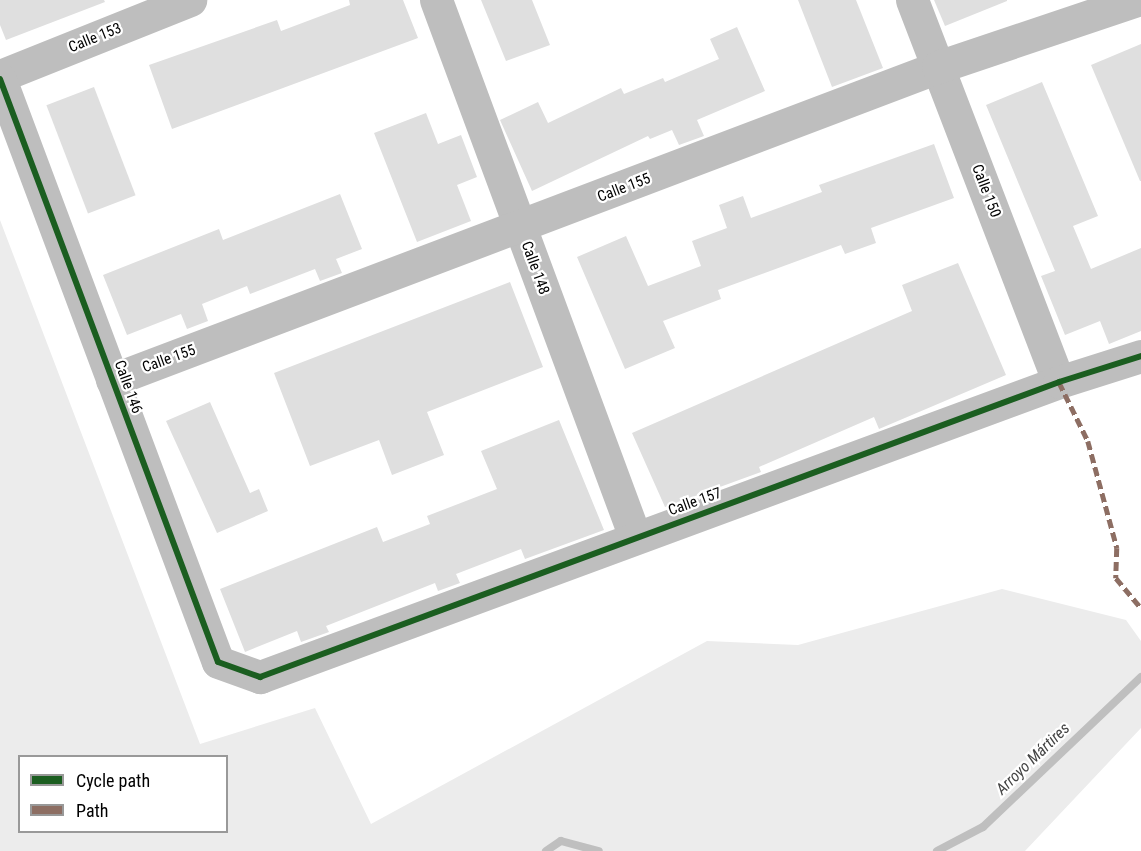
<!DOCTYPE html>
<html>
<head>
<meta charset="utf-8">
<style>
	body { margin:0 }
	#map { position:relative; width:1141px; height:851px; overflow:hidden; background:#fff; font-family:"Roboto Condensed",sans-serif }
	div>[style] { position:absolute }
	.green>* { inset:0; background:#ececec }
	.stream>* { height:8px; margin:-4px; padding:0 4px; transform-origin:4px; border-radius:4px; background:#bfbfbf }
	.building>* { inset:0; background:#dfdfdf; transform-origin:0 0 }
	.street>* { height:33px; margin:-16.5px; padding:0 16.5px; transform-origin:16.5px; border-radius:16.5px; background:#bebebe }
	.quiet>* { height:4.5px; margin-top:-2.25px; transform-origin:0; background:repeating-linear-gradient(90deg,#8d6e63 0 9px,transparent 0 13.5px) }
	.cycleway>* { height:6px; margin:-3px; padding:0 3px; transform-origin:3px; border-radius:3px; background:#1b5e20 }
	span { translate:-50% -50%; white-space:nowrap; text-align:center; line-height:1.15; -webkit-text-stroke:4.5px #fff; paint-order:stroke }
	.street-label { font-size:15px; color:#000 }
	.water-label { font-size:16px; color:#444; font-style:italic }
	.legend { position:absolute; left:18px; top:755px; width:210px; height:78px; box-sizing:border-box; background:#fff; border:2px solid #999; margin:0; padding:8px 10px; list-style:none; font-size:18px; color:#000 }
	.legend li { display:flex; align-items:center; gap:12px; height:30px }
	.legend b { width:30px; border:2px solid #999 }
</style>
</head>
<body>
<div id="map">
	<div class="green">
		<div style="clip-path:polygon(evenodd,0 220px,200px 744px,315px 708px,371px 824px,707px 641px,798px 645px,1002px 589px,1126px 620px,1141px 641px,1141px 728px,1025px 851px,0 851px,0 220px,226px 756px,226px 832px,20px 832px,20px 756px,226px 756px)"></div>
	</div>
	<div class="stream">
		<div style="left:546px;top:851px;width:18px;rotate:-34deg"></div>
		<div style="left:561px;top:841px;width:39px;rotate:15deg"></div>
		<div style="left:937px;top:851px;width:52px;rotate:-27.6deg"></div>
		<div style="left:983px;top:827px;width:218px;rotate:-43.5deg"></div>
	</div>
	<div class="building">
		<div style="clip-path:polygon(0 0,104px 0,105px 2px,6px 40px,0 25px)"></div>
		<div style="clip-path:polygon(349px 0,403px 0,418px 38px,172px 129px,149px 65px,277px 20px,281px 31px,350px 5px)"></div>
		<div style="clip-path:polygon(481px 0,532px 0,550px 45px,506px 61px)"></div>
		<div style="clip-path:polygon(798px 0,856px 0,883px 68px,832px 87px)"></div>
		<div style="clip-path:polygon(934px 0,1007px 0,1007px 1px,945px 26px)"></div>
		<div style="clip-path:polygon(737px 27px,765px 91px,697px 120px,704px 136px,679px 145px,672px 130px,650px 139px,648px 136px,532px 191px,500px 120px,538px 102px,548px 123px,621px 88px,624px 94px,663px 78px,665px 82px,719px 59px,710px 39px)"></div>
		<div style="clip-path:polygon(1141px 44px,1141px 181px,1140px 181px,1091px 65px)"></div>
		<div style="clip-path:polygon(1042px 82px,1098px 216px,1073px 226px,1091px 269px,1141px 248px,1141px 331px,1109px 344px,1100px 321px,1065px 335px,1041px 276px,1055px 271px,986px 105px)"></div>
		<div style="left:94px;top:87px;width:116px;height:51px;rotate:69deg"></div>
		<div style="clip-path:polygon(426px 113px,438px 144px,461px 135px,477px 177px,457px 185px,471px 221px,417px 242px,374px 133px)"></div>
		<div style="clip-path:polygon(934px 144px,954px 198px,871px 228px,876px 243px,845px 254px,841px 245px,718px 290px,721px 299px,663px 321px,675px 348px,625px 369px,577px 257px,626px 236px,648px 286px,701px 266px,692px 241px,727px 228px,719px 205px,743px 196px,751px 218px,822px 192px,819px 185px)"></div>
		<div style="clip-path:polygon(340px 194px,362px 249px,336px 259px,342px 273px,320px 281px,315px 269px,250px 294px,247px 286px,202px 304px,208px 321px,187px 329px,181px 314px,127px 335px,103px 275px,219px 229px,223px 240px)"></div>
		<div style="clip-path:polygon(958px 263px,1006px 375px,879px 429px,874px 417px,759px 467px,761px 472px,665px 507px,632px 433px,912px 311px,902px 285px)"></div>
		<div style="clip-path:polygon(510px 282px,543px 367px,427px 412px,444px 455px,392px 475px,379px 440px,310px 466px,274px 373px)"></div>
		<div style="clip-path:polygon(210px 402px,250px 493px,259px 489px,268px 511px,217px 533px,166px 421px)"></div>
		<div style="clip-path:polygon(559px 420px,604px 530px,525px 559px,521px 549px,456px 574px,460px 583px,438px 591px,435px 583px,326px 626px,329px 632px,301px 642px,297px 631px,245px 652px,220px 589px,377px 527px,383px 542px,430px 524px,427px 516px,497px 489px,481px 451px)"></div>
	</div>
	<div class="street">
		<div style="left:436px;top:0;width:573px;rotate:69.67deg"></div>
		<div style="left:912px;top:0;width:409px;rotate:69deg"></div>
		<div style="left:0;top:76px;width:205px;rotate:-21.8deg"></div>
		<div style="left:0;top:79px;width:622px;rotate:69.5deg"></div>
		<div style="left:218px;top:662px;width:45px;rotate:19.7deg"></div>
		<div style="left:260px;top:677px;width:852px;rotate:-20.26deg"></div>
		<div style="left:1059px;top:382px;width:86px;rotate:-17.6deg"></div>
		<div style="left:112px;top:380px;width:883px;rotate:-20.75deg"></div>
		<div style="left:938px;top:67px;width:210px;rotate:-18.6deg"></div>
	</div>
	<div class="quiet">
		<div style="left:1059px;top:382px;width:66px;rotate:63.8deg"></div>
		<div style="left:1088px;top:441px;width:111px;rotate:74.8deg"></div>
		<div style="left:1117px;top:548px;width:30px;rotate:92deg"></div>
		<div style="left:1116px;top:578px;width:39px;rotate:50deg"></div>
	</div>
	<div class="cycleway">
		<div style="left:0;top:79px;width:622px;rotate:69.5deg"></div>
		<div style="left:218px;top:662px;width:45px;rotate:19.7deg"></div>
		<div style="left:260px;top:677px;width:852px;rotate:-20.26deg"></div>
		<div style="left:1059px;top:382px;width:86px;rotate:-17.6deg"></div>
	</div>
	<div class="street-label">
		<span style="left:95px;top:38px;rotate:-22deg">Calle 153</span>
		<span style="left:624px;top:188px;rotate:-21deg">Calle 155</span>
		<span style="left:986px;top:191px;rotate:69deg">Calle 150</span>
		<span style="left:535px;top:268px;rotate:70deg">Calle 148</span>
		<span style="left:169px;top:359px;rotate:-20deg">Calle 155</span>
		<span style="left:128px;top:387px;rotate:70deg">Calle 146</span>
		<span style="left:695px;top:502px;rotate:-20deg">Calle 157</span>
	</div>
	<div class="water-label">
		<span style="left:1033px;top:759px;rotate:-44deg">Arroyo Mártires</span>
	</div>
	<ul class="legend">
	<li><b style="height:8px;background:#1b5e20"></b>Cycle path</li>
	<li><b style="height:8px;background:#8d6e63"></b>Path</li>
	</ul>
</div>
</body>
</html>
